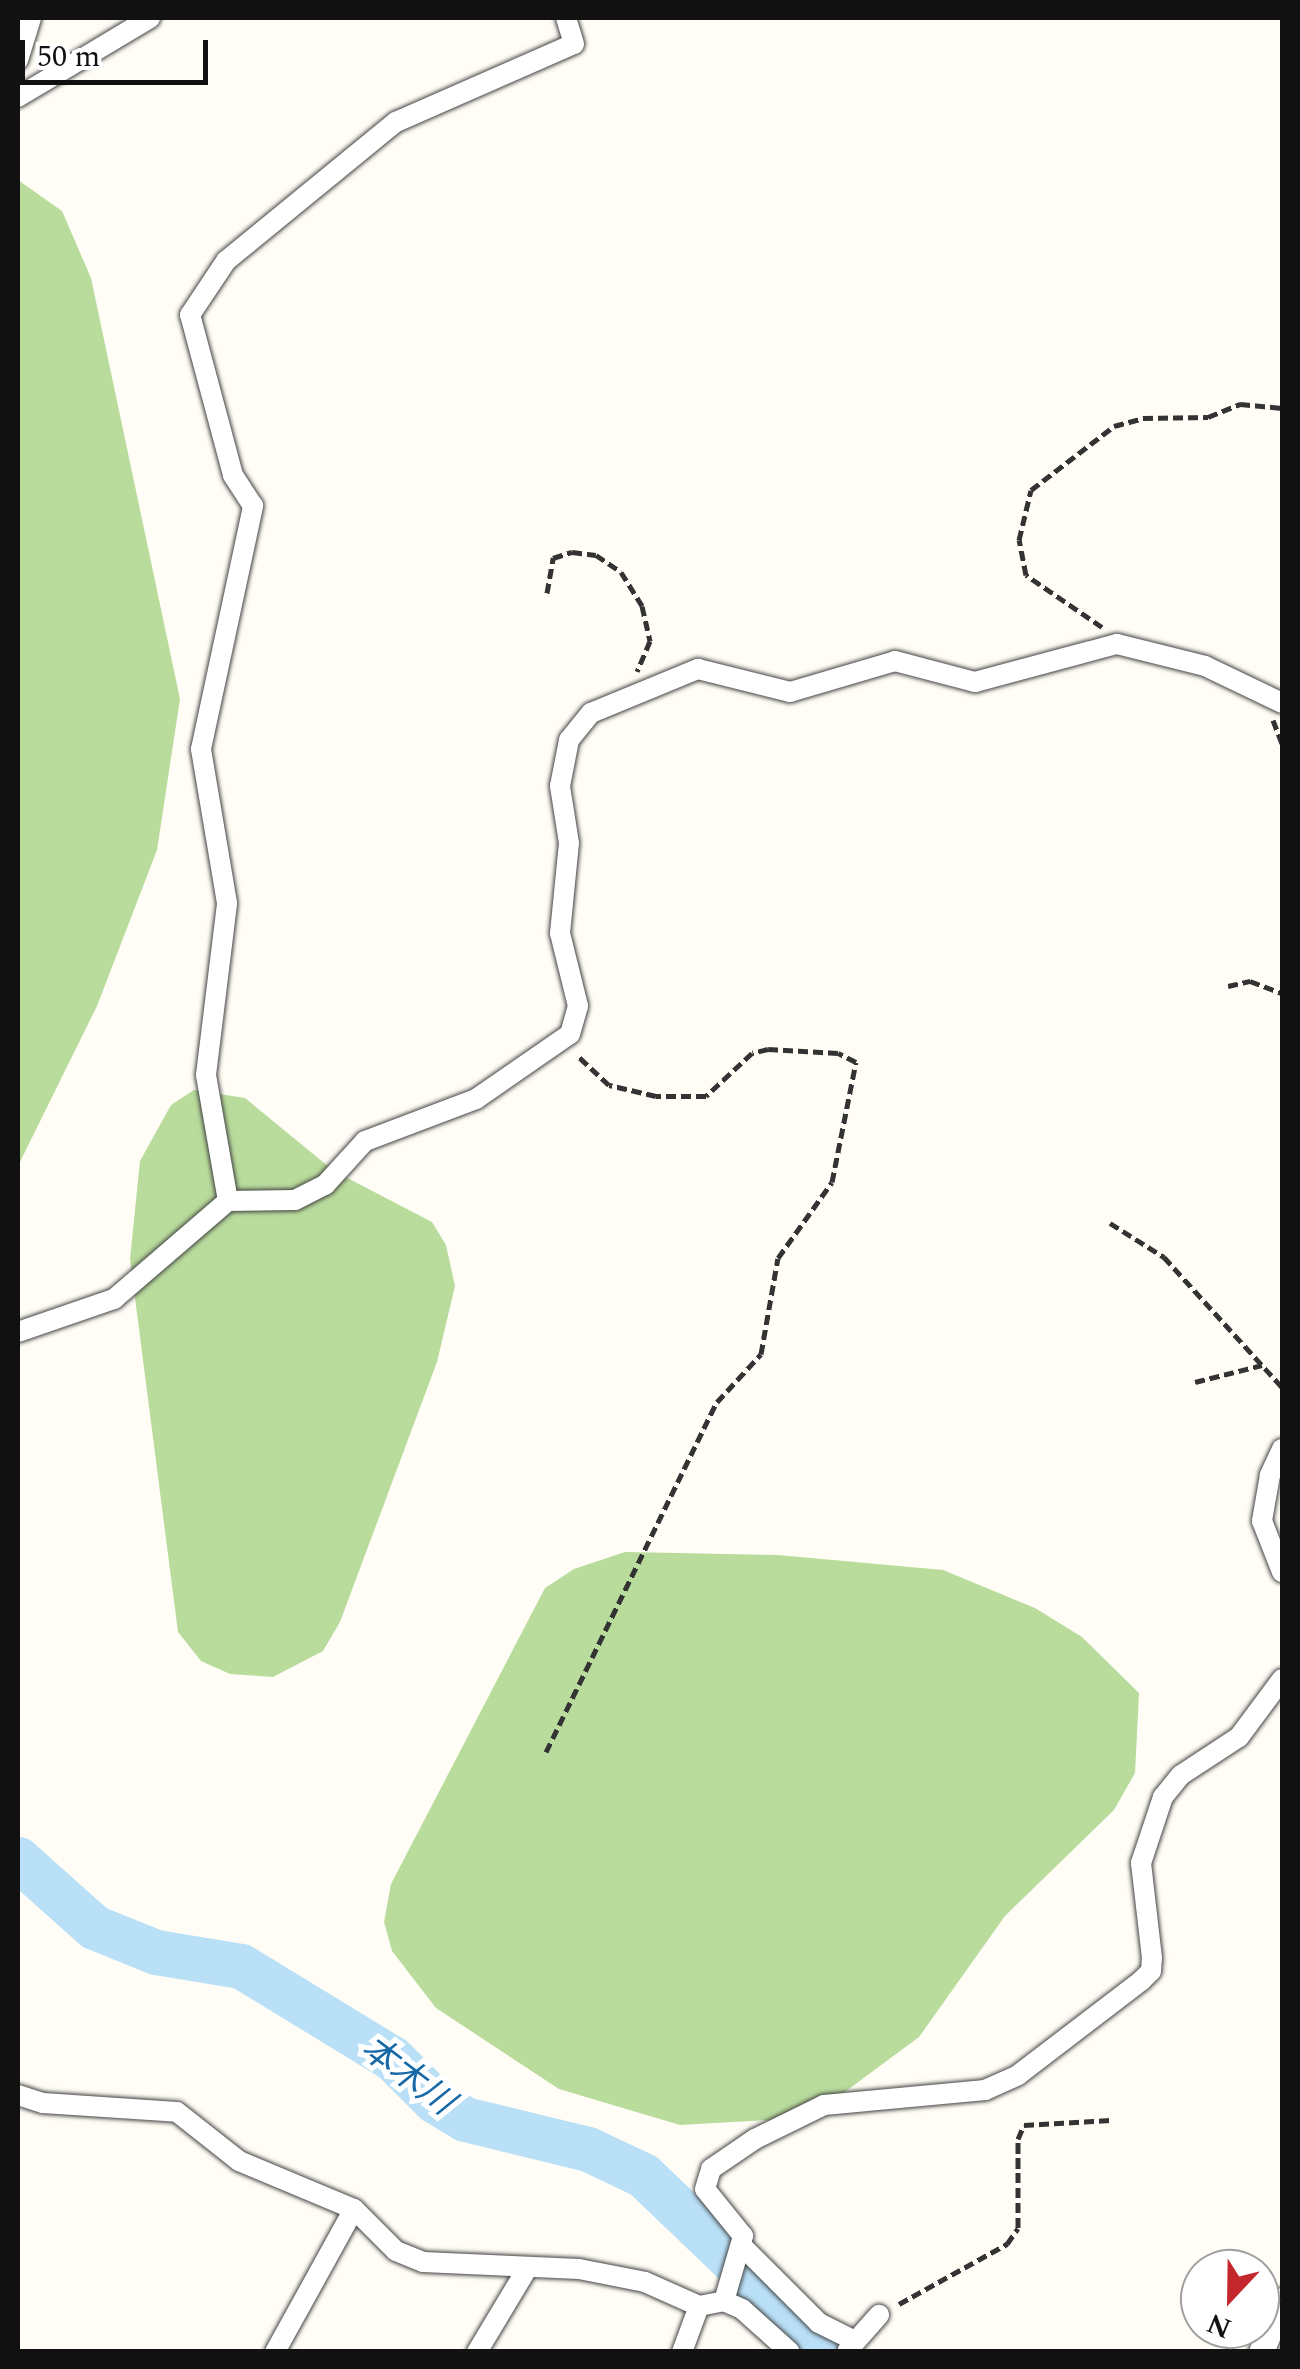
<!DOCTYPE html>
<html>
<head>
<meta charset="utf-8">
<style>
	body { margin:0 }
	#map { position:relative; width:1300px; height:2369px; overflow:hidden; background:#fffdf5; font-family:Spectral,"Noto Sans JP",serif }
	div>[style] { position:absolute }
	.forest>* { inset:0; background:#b9dc9c }
	.river>* { height:45px; margin:-22.5px; padding:0 22.5px; transform-origin:22.5px; border-radius:22.5px; background:#b9e0f7 }
	.path>* { height:5px; margin-top:-2.5px; transform-origin:0; background:repeating-linear-gradient(90deg,#333 0 10px,transparent 0 15px) }
	.roads { filter:drop-shadow(0 0 2px #444) drop-shadow(0 0 2px #444) }
	.minor>* { height:20px; margin:-10px; padding:0 10px; transform-origin:10px; border-radius:10px; background:#fff }
	.tertiary>* { height:25px; margin:-12.5px; padding:0 12.5px; transform-origin:12.5px; border-radius:12.5px; background:#fff }
	span { translate:-50% -50%; white-space:nowrap; text-align:center; line-height:1.15; -webkit-text-stroke:10px #fff; paint-order:stroke }
	.water-label { font-size:35px; color:#1768a6; font-style:italic }
	.frame { position:absolute; inset:0; border:20px solid #111; pointer-events:none }
	.north { position:absolute; left:1180px; top:2249px; width:100px; height:100px; box-sizing:border-box; background:#fff; border:2px solid #a0a0a0; border-radius:50%; rotate:202deg; font-size:28px; font-weight:700; line-height:40px; text-align:center; color:#111 }
	.north::after { content:''; display:block; margin:auto; width:35px; height:45px; background:#c4262e; clip-path:polygon(50% 0,100% 100%,50% 72%,0 100%) }
	.scale { position:absolute; left:20px; top:40px; width:188px; height:45px; box-sizing:border-box; border:5px solid #111; border-top:0; padding-left:12px; font-size:30px; line-height:35px; white-space:nowrap; color:#111; -webkit-text-stroke:8px #fff; paint-order:stroke }
</style>
</head>
<body>
<div id="map">
	<div class="forest">
		<div style="clip-path:polygon(18px 180px,62px 211px,91px 278px,180px 699px,157px 850px,97px 1006px,18px 1166px)"></div>
		<div style="clip-path:polygon(194px 1090px,245px 1098px,334px 1171px,432px 1222px,446px 1245px,455px 1286px,437px 1362px,340px 1622px,323px 1651px,273px 1677px,230px 1674px,201px 1661px,178px 1632px,130px 1259px,140px 1161px,171px 1105px)"></div>
		<div style="clip-path:polygon(625px 1552px,778px 1555px,943px 1570px,1035px 1608px,1082px 1637px,1139px 1693px,1135px 1773px,1114px 1810px,1005px 1916px,919px 2037px,834px 2100px,770px 2120px,680px 2125px,559px 2089px,436px 2008px,392px 1951px,384px 1922px,391px 1884px,545px 1588px,574px 1569px)"></div>
	</div>
	<div class="river">
		<div style="left:18px;top:1859px;width:102px;rotate:41.8deg"></div>
		<div style="left:94px;top:1927px;width:67px;rotate:22deg"></div>
		<div style="left:156px;top:1952px;width:86px;rotate:9.4deg"></div>
		<div style="left:241px;top:1966px;width:177px;rotate:31.4deg"></div>
		<div style="left:392px;top:2058px;width:61px;rotate:45deg"></div>
		<div style="left:435px;top:2101px;width:35px;rotate:31deg"></div>
		<div style="left:465px;top:2119px;width:127px;rotate:13.7deg"></div>
		<div style="left:588px;top:2149px;width:61px;rotate:25.3deg"></div>
		<div style="left:643px;top:2175px;width:256px;rotate:43.7deg"></div>
	</div>
	<div class="path">
		<div style="left:547px;top:593px;width:36px;rotate:-80deg"></div>
		<div style="left:553px;top:558px;width:20px;rotate:-18deg"></div>
		<div style="left:572px;top:552px;width:24px;rotate:7deg"></div>
		<div style="left:596px;top:555px;width:30px;rotate:34deg"></div>
		<div style="left:621px;top:572px;width:40px;rotate:58deg"></div>
		<div style="left:642px;top:606px;width:36px;rotate:77deg"></div>
		<div style="left:650px;top:641px;width:33px;rotate:113deg"></div>
		<div style="left:1102px;top:627px;width:92px;rotate:-145.6deg"></div>
		<div style="left:1026px;top:575px;width:36px;rotate:-101deg"></div>
		<div style="left:1019px;top:540px;width:51px;rotate:-76.5deg"></div>
		<div style="left:1031px;top:490px;width:105px;rotate:-37.6deg"></div>
		<div style="left:1114px;top:426px;width:30px;rotate:-15deg"></div>
		<div style="left:1143px;top:418px;width:65px;rotate:-0.9deg"></div>
		<div style="left:1208px;top:417px;width:35px;rotate:-22deg"></div>
		<div style="left:1240px;top:404px;width:42px;rotate:5.4deg"></div>
		<div style="left:1273px;top:720px;width:25px;rotate:69deg"></div>
		<div style="left:1228px;top:986px;width:23px;rotate:-13deg"></div>
		<div style="left:1250px;top:981px;width:34px;rotate:21deg"></div>
		<div style="left:1110px;top:1223px;width:64px;rotate:32.2deg"></div>
		<div style="left:1164px;top:1257px;width:176px;rotate:47.8deg"></div>
		<div style="left:1195px;top:1382px;width:69px;rotate:-14.2deg"></div>
		<div style="left:546px;top:1752px;width:390px;rotate:-64deg"></div>
		<div style="left:717px;top:1402px;width:65px;rotate:-47.5deg"></div>
		<div style="left:761px;top:1354px;width:97px;rotate:-80deg"></div>
		<div style="left:778px;top:1258px;width:93px;rotate:-54.6deg"></div>
		<div style="left:832px;top:1182px;width:122px;rotate:-78.7deg"></div>
		<div style="left:856px;top:1062px;width:20px;rotate:-153deg"></div>
		<div style="left:838px;top:1053px;width:70px;rotate:-176.7deg"></div>
		<div style="left:768px;top:1049px;width:16px;rotate:166deg"></div>
		<div style="left:752px;top:1053px;width:63px;rotate:136.9deg"></div>
		<div style="left:706px;top:1096px;width:50px;rotate:180deg"></div>
		<div style="left:656px;top:1096px;width:48px;rotate:-166.8deg"></div>
		<div style="left:609px;top:1085px;width:42px;rotate:-136.9deg"></div>
		<div style="left:899px;top:2304px;width:124px;rotate:-29.1deg"></div>
		<div style="left:1007px;top:2244px;width:19px;rotate:-55deg"></div>
		<div style="left:1018px;top:2228px;width:89px;rotate:-90deg"></div>
		<div style="left:1018px;top:2139px;width:15px;rotate:-67deg"></div>
		<div style="left:1024px;top:2125px;width:87px;rotate:-3.3deg"></div>
	</div>
	<div class="roads">
		<div class="minor">
			<div style="left:18px;top:60px;width:44px;rotate:-72.8deg"></div>
			<div style="left:18px;top:97px;width:154px;rotate:-30.9deg"></div>
			<div style="left:228px;top:1201px;width:67px;rotate:-0.9deg"></div>
			<div style="left:295px;top:1200px;width:34px;rotate:-27deg"></div>
			<div style="left:325px;top:1185px;width:59px;rotate:-47.7deg"></div>
			<div style="left:365px;top:1141px;width:119px;rotate:-20.7deg"></div>
			<div style="left:476px;top:1099px;width:114px;rotate:-34.7deg"></div>
			<div style="left:570px;top:1034px;width:29px;rotate:-74deg"></div>
			<div style="left:578px;top:1006px;width:75px;rotate:-103.9deg"></div>
			<div style="left:560px;top:933px;width:90px;rotate:-84.3deg"></div>
			<div style="left:569px;top:843px;width:58px;rotate:-99deg"></div>
			<div style="left:560px;top:786px;width:47px;rotate:-78.9deg"></div>
			<div style="left:569px;top:740px;width:35px;rotate:-51deg"></div>
			<div style="left:591px;top:713px;width:116px;rotate:-22.4deg"></div>
			<div style="left:698px;top:669px;width:95px;rotate:14deg"></div>
			<div style="left:790px;top:692px;width:109px;rotate:-16.4deg"></div>
			<div style="left:895px;top:661px;width:83px;rotate:14.7deg"></div>
			<div style="left:975px;top:682px;width:147px;rotate:-15deg"></div>
			<div style="left:1117px;top:644px;width:91px;rotate:14deg"></div>
			<div style="left:1205px;top:666px;width:85px;rotate:25.7deg"></div>
			<div style="left:18px;top:1332px;width:102px;rotate:-19deg"></div>
			<div style="left:114px;top:1299px;width:150px;rotate:-40.7deg"></div>
			<div style="left:228px;top:1201px;width:128px;rotate:-99.9deg"></div>
			<div style="left:206px;top:1075px;width:173px;rotate:-83deg"></div>
			<div style="left:227px;top:903px;width:156px;rotate:-99.6deg"></div>
			<div style="left:201px;top:749px;width:249px;rotate:-77.9deg"></div>
			<div style="left:253px;top:506px;width:37px;rotate:-123deg"></div>
			<div style="left:233px;top:475px;width:166px;rotate:-105deg"></div>
			<div style="left:190px;top:315px;width:65px;rotate:-56.3deg"></div>
			<div style="left:226px;top:261px;width:220px;rotate:-39.3deg"></div>
			<div style="left:396px;top:122px;width:194px;rotate:-23.7deg"></div>
			<div style="left:574px;top:44px;width:27px;rotate:-107deg"></div>
			<div style="left:1282px;top:1449px;width:29px;rotate:115deg"></div>
			<div style="left:1270px;top:1475px;width:47px;rotate:99.9deg"></div>
			<div style="left:1262px;top:1521px;width:55px;rotate:68.6deg"></div>
			<div style="left:18px;top:2095px;width:26px;rotate:18deg"></div>
			<div style="left:43px;top:2103px;width:134px;rotate:3.8deg"></div>
			<div style="left:177px;top:2112px;width:79px;rotate:38.3deg"></div>
			<div style="left:239px;top:2161px;width:125px;rotate:22.7deg"></div>
			<div style="left:354px;top:2209px;width:59px;rotate:45deg"></div>
			<div style="left:396px;top:2251px;width:29px;rotate:22deg"></div>
			<div style="left:423px;top:2262px;width:156px;rotate:2.6deg"></div>
			<div style="left:579px;top:2269px;width:67px;rotate:11.1deg"></div>
			<div style="left:645px;top:2282px;width:59px;rotate:24deg"></div>
			<div style="left:699px;top:2306px;width:25px;rotate:-11deg"></div>
			<div style="left:724px;top:2301px;width:20px;rotate:24deg"></div>
			<div style="left:742px;top:2309px;width:64px;rotate:41.9deg"></div>
			<div style="left:742px;top:2246px;width:109px;rotate:45deg"></div>
			<div style="left:819px;top:2323px;width:40px;rotate:26.6deg"></div>
			<div style="left:724px;top:2301px;width:68px;rotate:-73.7deg"></div>
			<div style="left:743px;top:2236px;width:60px;rotate:-129deg"></div>
			<div style="left:705px;top:2189px;width:21px;rotate:-73deg"></div>
			<div style="left:711px;top:2169px;width:53px;rotate:-34.3deg"></div>
			<div style="left:755px;top:2139px;width:77px;rotate:-26.2deg"></div>
			<div style="left:824px;top:2105px;width:162px;rotate:-5.3deg"></div>
			<div style="left:985px;top:2090px;width:36px;rotate:-24deg"></div>
			<div style="left:1018px;top:2075px;width:155px;rotate:-37.4deg"></div>
			<div style="left:1141px;top:1981px;width:14px;rotate:-45deg"></div>
			<div style="left:1151px;top:1971px;width:13px;rotate:-86deg"></div>
			<div style="left:1152px;top:1958px;width:96px;rotate:-96.6deg"></div>
			<div style="left:1141px;top:1863px;width:70px;rotate:-71.6deg"></div>
			<div style="left:1163px;top:1797px;width:28px;rotate:-51deg"></div>
			<div style="left:1181px;top:1775px;width:69px;rotate:-33.2deg"></div>
			<div style="left:1239px;top:1737px;width:72px;rotate:-53.4deg"></div>
			<div style="left:848px;top:2350px;width:47px;rotate:-48.5deg"></div>
			<div style="left:275px;top:2352px;width:163px;rotate:-61.1deg"></div>
			<div style="left:477px;top:2352px;width:99px;rotate:-59deg"></div>
			<div style="left:682px;top:2352px;width:49px;rotate:-69.7deg"></div>
		</div>
		<div class="tertiary">
			<div style="left:1261px;top:2352px;width:56px;rotate:-68deg"></div>
		</div>
	</div>
	<div class="water-label">
		<span style="left:407px;top:2076px;rotate:37deg">本木川</span>
	</div>
	<div class="frame"></div>
	<div class="north">N</div>
	<div class="scale">50 m</div>
</div>
</body>
</html>
